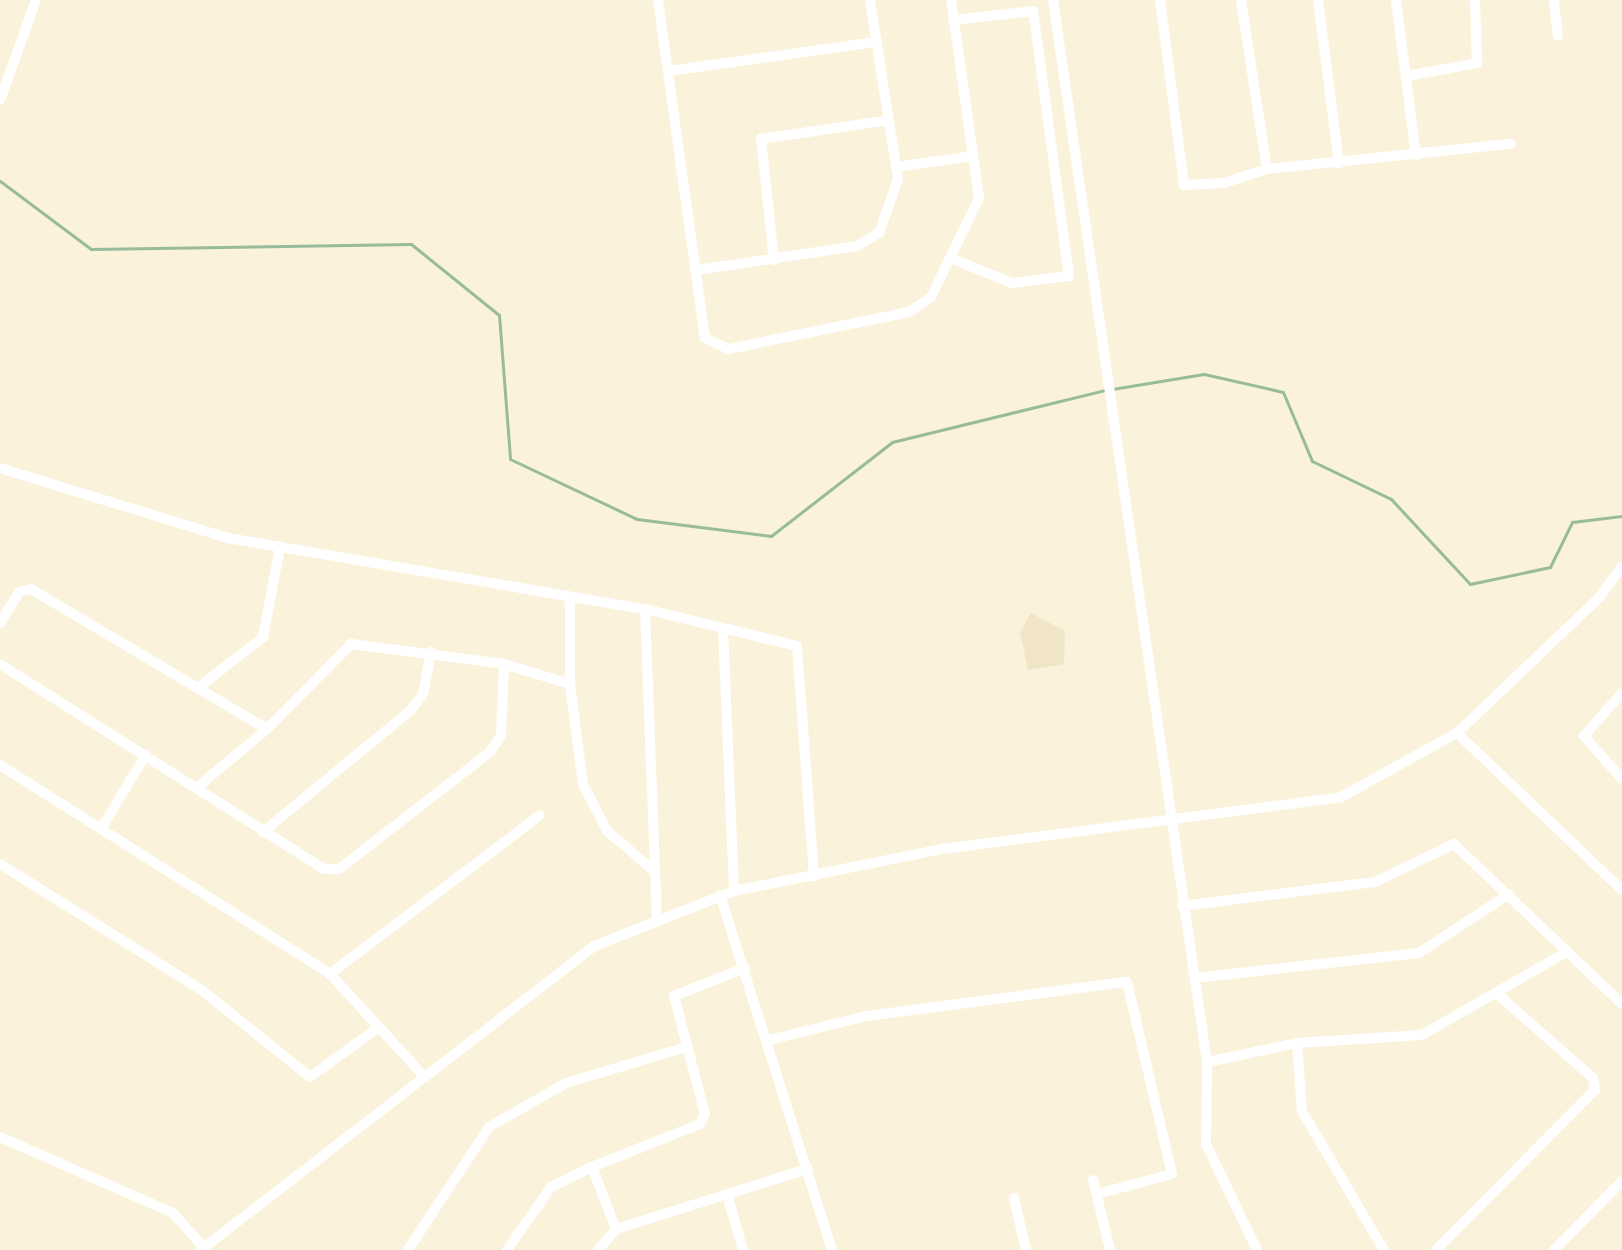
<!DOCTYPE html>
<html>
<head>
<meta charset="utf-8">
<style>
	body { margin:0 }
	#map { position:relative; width:1622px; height:1250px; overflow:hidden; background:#fbf2db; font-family:"Source Sans 3",sans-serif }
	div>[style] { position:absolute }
	.built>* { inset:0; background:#f0e5c7 }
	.stream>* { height:3px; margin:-1.5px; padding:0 1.5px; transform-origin:1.5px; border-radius:1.5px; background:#98bb9c }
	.street>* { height:10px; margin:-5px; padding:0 5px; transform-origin:5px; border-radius:5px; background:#fff }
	span { translate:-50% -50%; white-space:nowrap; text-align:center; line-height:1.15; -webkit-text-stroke:8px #fff; paint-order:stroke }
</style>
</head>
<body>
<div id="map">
	<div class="built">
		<div style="clip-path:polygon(1031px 613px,1065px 631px,1064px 664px,1028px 670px,1020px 632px)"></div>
	</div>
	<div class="stream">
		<div style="left:0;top:181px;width:114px;rotate:36.8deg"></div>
		<div style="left:91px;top:249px;width:320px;rotate:-0.9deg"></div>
		<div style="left:411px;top:244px;width:113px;rotate:38.9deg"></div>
		<div style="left:499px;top:315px;width:144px;rotate:85.6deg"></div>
		<div style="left:510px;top:459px;width:140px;rotate:25.3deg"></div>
		<div style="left:637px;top:519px;width:135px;rotate:7.2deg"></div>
		<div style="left:771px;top:536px;width:153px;rotate:-37.8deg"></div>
		<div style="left:892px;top:442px;width:219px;rotate:-13.7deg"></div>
		<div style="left:1112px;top:389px;width:93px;rotate:-9.3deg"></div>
		<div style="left:1204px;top:374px;width:81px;rotate:12.8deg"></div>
		<div style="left:1283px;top:392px;width:75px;rotate:67.2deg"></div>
		<div style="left:1312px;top:461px;width:88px;rotate:25.7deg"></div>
		<div style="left:1391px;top:499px;width:116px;rotate:47.1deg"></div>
		<div style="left:1470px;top:584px;width:82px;rotate:-12deg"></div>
		<div style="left:1550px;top:567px;width:50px;rotate:-63.9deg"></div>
		<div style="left:1572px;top:522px;width:50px;rotate:-6.8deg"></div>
	</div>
	<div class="street">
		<div style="left:658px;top:0;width:341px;rotate:82.1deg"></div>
		<div style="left:705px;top:338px;width:26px;rotate:25deg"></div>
		<div style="left:729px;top:349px;width:184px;rotate:-11.6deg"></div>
		<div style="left:909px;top:312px;width:27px;rotate:-34deg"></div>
		<div style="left:931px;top:297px;width:110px;rotate:-64.1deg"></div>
		<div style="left:979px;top:198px;width:200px;rotate:-98deg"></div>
		<div style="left:1053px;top:0;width:1073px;rotate:81.75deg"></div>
		<div style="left:1207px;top:1062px;width:82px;rotate:90.7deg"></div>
		<div style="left:1206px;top:1144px;width:118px;rotate:64.3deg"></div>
		<div style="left:1160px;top:0;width:187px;rotate:82.6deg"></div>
		<div style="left:1184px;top:185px;width:40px;rotate:-2.9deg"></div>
		<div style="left:1224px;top:183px;width:45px;rotate:-18deg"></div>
		<div style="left:1241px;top:0;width:171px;rotate:81.3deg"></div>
		<div style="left:1267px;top:169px;width:245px;rotate:-5.9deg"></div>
		<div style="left:1318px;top:0;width:165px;rotate:82.7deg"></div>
		<div style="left:1396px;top:0;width:157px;rotate:82.7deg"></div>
		<div style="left:1554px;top:0;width:36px;rotate:84deg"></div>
		<div style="left:669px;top:71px;width:208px;rotate:-8deg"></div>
		<div style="left:1407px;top:76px;width:71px;rotate:-10.5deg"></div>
		<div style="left:1477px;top:63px;width:63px;rotate:-91.8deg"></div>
		<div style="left:0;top:100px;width:106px;rotate:-70.2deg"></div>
		<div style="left:896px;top:167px;width:78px;rotate:-8.1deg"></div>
		<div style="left:953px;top:259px;width:64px;rotate:22.1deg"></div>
		<div style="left:1012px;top:283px;width:57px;rotate:-7deg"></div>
		<div style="left:1069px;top:276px;width:267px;rotate:-97.7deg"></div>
		<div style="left:1033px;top:11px;width:80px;rotate:173.5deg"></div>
		<div style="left:774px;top:260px;width:122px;rotate:-96.1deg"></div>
		<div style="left:761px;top:139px;width:129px;rotate:-8.4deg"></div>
		<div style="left:697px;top:270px;width:162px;rotate:-8.5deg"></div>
		<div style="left:857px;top:246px;width:26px;rotate:-31deg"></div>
		<div style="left:879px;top:233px;width:57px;rotate:-70.6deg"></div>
		<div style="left:898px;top:179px;width:181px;rotate:-98.9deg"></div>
		<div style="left:0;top:468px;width:239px;rotate:17.1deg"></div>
		<div style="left:228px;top:538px;width:423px;rotate:9.7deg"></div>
		<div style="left:645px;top:609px;width:156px;rotate:13.7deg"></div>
		<div style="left:797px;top:646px;width:231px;rotate:85.8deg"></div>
		<div style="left:570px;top:598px;width:86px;rotate:90deg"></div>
		<div style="left:570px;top:684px;width:101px;rotate:82.6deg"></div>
		<div style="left:583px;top:784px;width:53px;rotate:62.9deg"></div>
		<div style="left:607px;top:831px;width:60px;rotate:40.3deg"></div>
		<div style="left:645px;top:609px;width:308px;rotate:87.8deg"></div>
		<div style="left:0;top:623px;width:36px;rotate:-58deg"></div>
		<div style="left:19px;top:592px;width:12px;rotate:-14deg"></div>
		<div style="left:31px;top:589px;width:274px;rotate:30.7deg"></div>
		<div style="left:267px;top:729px;width:120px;rotate:-45.3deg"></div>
		<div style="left:351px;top:644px;width:154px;rotate:7.4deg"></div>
		<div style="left:504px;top:664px;width:71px;rotate:92.4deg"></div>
		<div style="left:501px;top:735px;width:20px;rotate:123deg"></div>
		<div style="left:490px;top:752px;width:191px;rotate:142.2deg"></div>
		<div style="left:339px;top:869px;width:15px;rotate:180deg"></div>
		<div style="left:324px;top:869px;width:383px;rotate:-147.7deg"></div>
		<div style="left:723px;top:628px;width:263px;rotate:87.6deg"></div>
		<div style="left:504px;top:664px;width:69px;rotate:16.9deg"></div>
		<div style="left:198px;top:688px;width:83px;rotate:-38.1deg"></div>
		<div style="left:263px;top:637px;width:92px;rotate:-79.3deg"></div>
		<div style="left:1622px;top:693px;width:57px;rotate:131.5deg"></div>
		<div style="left:1584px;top:736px;width:57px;rotate:48.5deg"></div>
		<div style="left:1457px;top:733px;width:228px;rotate:43.6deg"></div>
		<div style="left:0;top:765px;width:391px;rotate:32.3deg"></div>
		<div style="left:330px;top:974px;width:134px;rotate:47.4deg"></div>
		<div style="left:200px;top:785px;width:87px;rotate:-39.9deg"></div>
		<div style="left:101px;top:829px;width:87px;rotate:-59deg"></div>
		<div style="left:263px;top:832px;width:192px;rotate:-39.5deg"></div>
		<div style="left:411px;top:710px;width:20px;rotate:-53deg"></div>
		<div style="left:423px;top:694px;width:43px;rotate:-79.2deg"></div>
		<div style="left:0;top:864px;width:239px;rotate:32deg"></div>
		<div style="left:203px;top:991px;width:137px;rotate:38.8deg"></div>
		<div style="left:310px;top:1077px;width:85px;rotate:-35.9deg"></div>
		<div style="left:720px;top:895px;width:372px;rotate:72.5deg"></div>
		<div style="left:1182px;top:906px;width:194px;rotate:-7.1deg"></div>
		<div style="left:1375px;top:882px;width:88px;rotate:-25.7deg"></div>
		<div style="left:1454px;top:844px;width:232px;rotate:43.6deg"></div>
		<div style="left:330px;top:974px;width:263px;rotate:-37.1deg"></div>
		<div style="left:1195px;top:978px;width:225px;rotate:-6.4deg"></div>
		<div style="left:1419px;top:953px;width:108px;rotate:-33.2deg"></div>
		<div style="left:769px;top:1040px;width:101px;rotate:-13.8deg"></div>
		<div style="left:867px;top:1016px;width:262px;rotate:-7.5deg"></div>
		<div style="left:1127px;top:982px;width:197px;rotate:76.8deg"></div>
		<div style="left:1172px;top:1174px;width:78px;rotate:165.1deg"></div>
		<div style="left:1297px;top:1043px;width:68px;rotate:85.8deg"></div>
		<div style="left:1302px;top:1111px;width:161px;rotate:59.5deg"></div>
		<div style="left:1207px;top:1062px;width:92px;rotate:-11.9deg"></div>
		<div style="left:1297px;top:1043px;width:125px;rotate:-3.7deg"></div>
		<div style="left:1422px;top:1035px;width:168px;rotate:-29.9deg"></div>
		<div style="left:0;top:1137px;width:189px;rotate:23.7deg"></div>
		<div style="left:173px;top:1213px;width:50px;rotate:48.3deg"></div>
		<div style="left:1093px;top:1180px;width:72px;rotate:76.3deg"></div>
		<div style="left:728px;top:1198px;width:54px;rotate:73.9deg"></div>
		<div style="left:1014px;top:1198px;width:53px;rotate:77deg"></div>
		<div style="left:616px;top:1229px;width:66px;rotate:-111.2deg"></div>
		<div style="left:592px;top:1167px;width:116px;rotate:-21.7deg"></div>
		<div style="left:700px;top:1124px;width:11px;rotate:-63deg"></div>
		<div style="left:705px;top:1114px;width:122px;rotate:-104.7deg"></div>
		<div style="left:674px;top:996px;width:76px;rotate:-21.5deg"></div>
		<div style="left:201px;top:1250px;width:497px;rotate:-37.7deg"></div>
		<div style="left:594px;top:946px;width:150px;rotate:-21.4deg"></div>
		<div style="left:734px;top:891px;width:213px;rotate:-11.4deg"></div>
		<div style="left:943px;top:849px;width:401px;rotate:-7.4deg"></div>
		<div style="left:1341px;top:797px;width:132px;rotate:-28.9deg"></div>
		<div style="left:1457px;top:733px;width:196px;rotate:-43.6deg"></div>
		<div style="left:1599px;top:598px;width:39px;rotate:-54deg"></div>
		<div style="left:408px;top:1250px;width:147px;rotate:-56.6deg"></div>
		<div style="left:489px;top:1127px;width:89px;rotate:-29.7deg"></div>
		<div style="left:566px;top:1083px;width:126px;rotate:-16.6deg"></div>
		<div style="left:507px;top:1250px;width:77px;rotate:-55.1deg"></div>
		<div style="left:551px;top:1187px;width:46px;rotate:-26deg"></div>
		<div style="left:598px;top:1250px;width:28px;rotate:-49deg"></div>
		<div style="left:616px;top:1229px;width:201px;rotate:-17.4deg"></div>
		<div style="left:1436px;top:1250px;width:226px;rotate:-45.2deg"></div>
		<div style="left:1595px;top:1090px;width:12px;rotate:-99deg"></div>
		<div style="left:1593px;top:1078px;width:129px;rotate:-138.8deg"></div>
		<div style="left:1554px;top:1250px;width:97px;rotate:-45.4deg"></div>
	</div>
</div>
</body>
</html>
